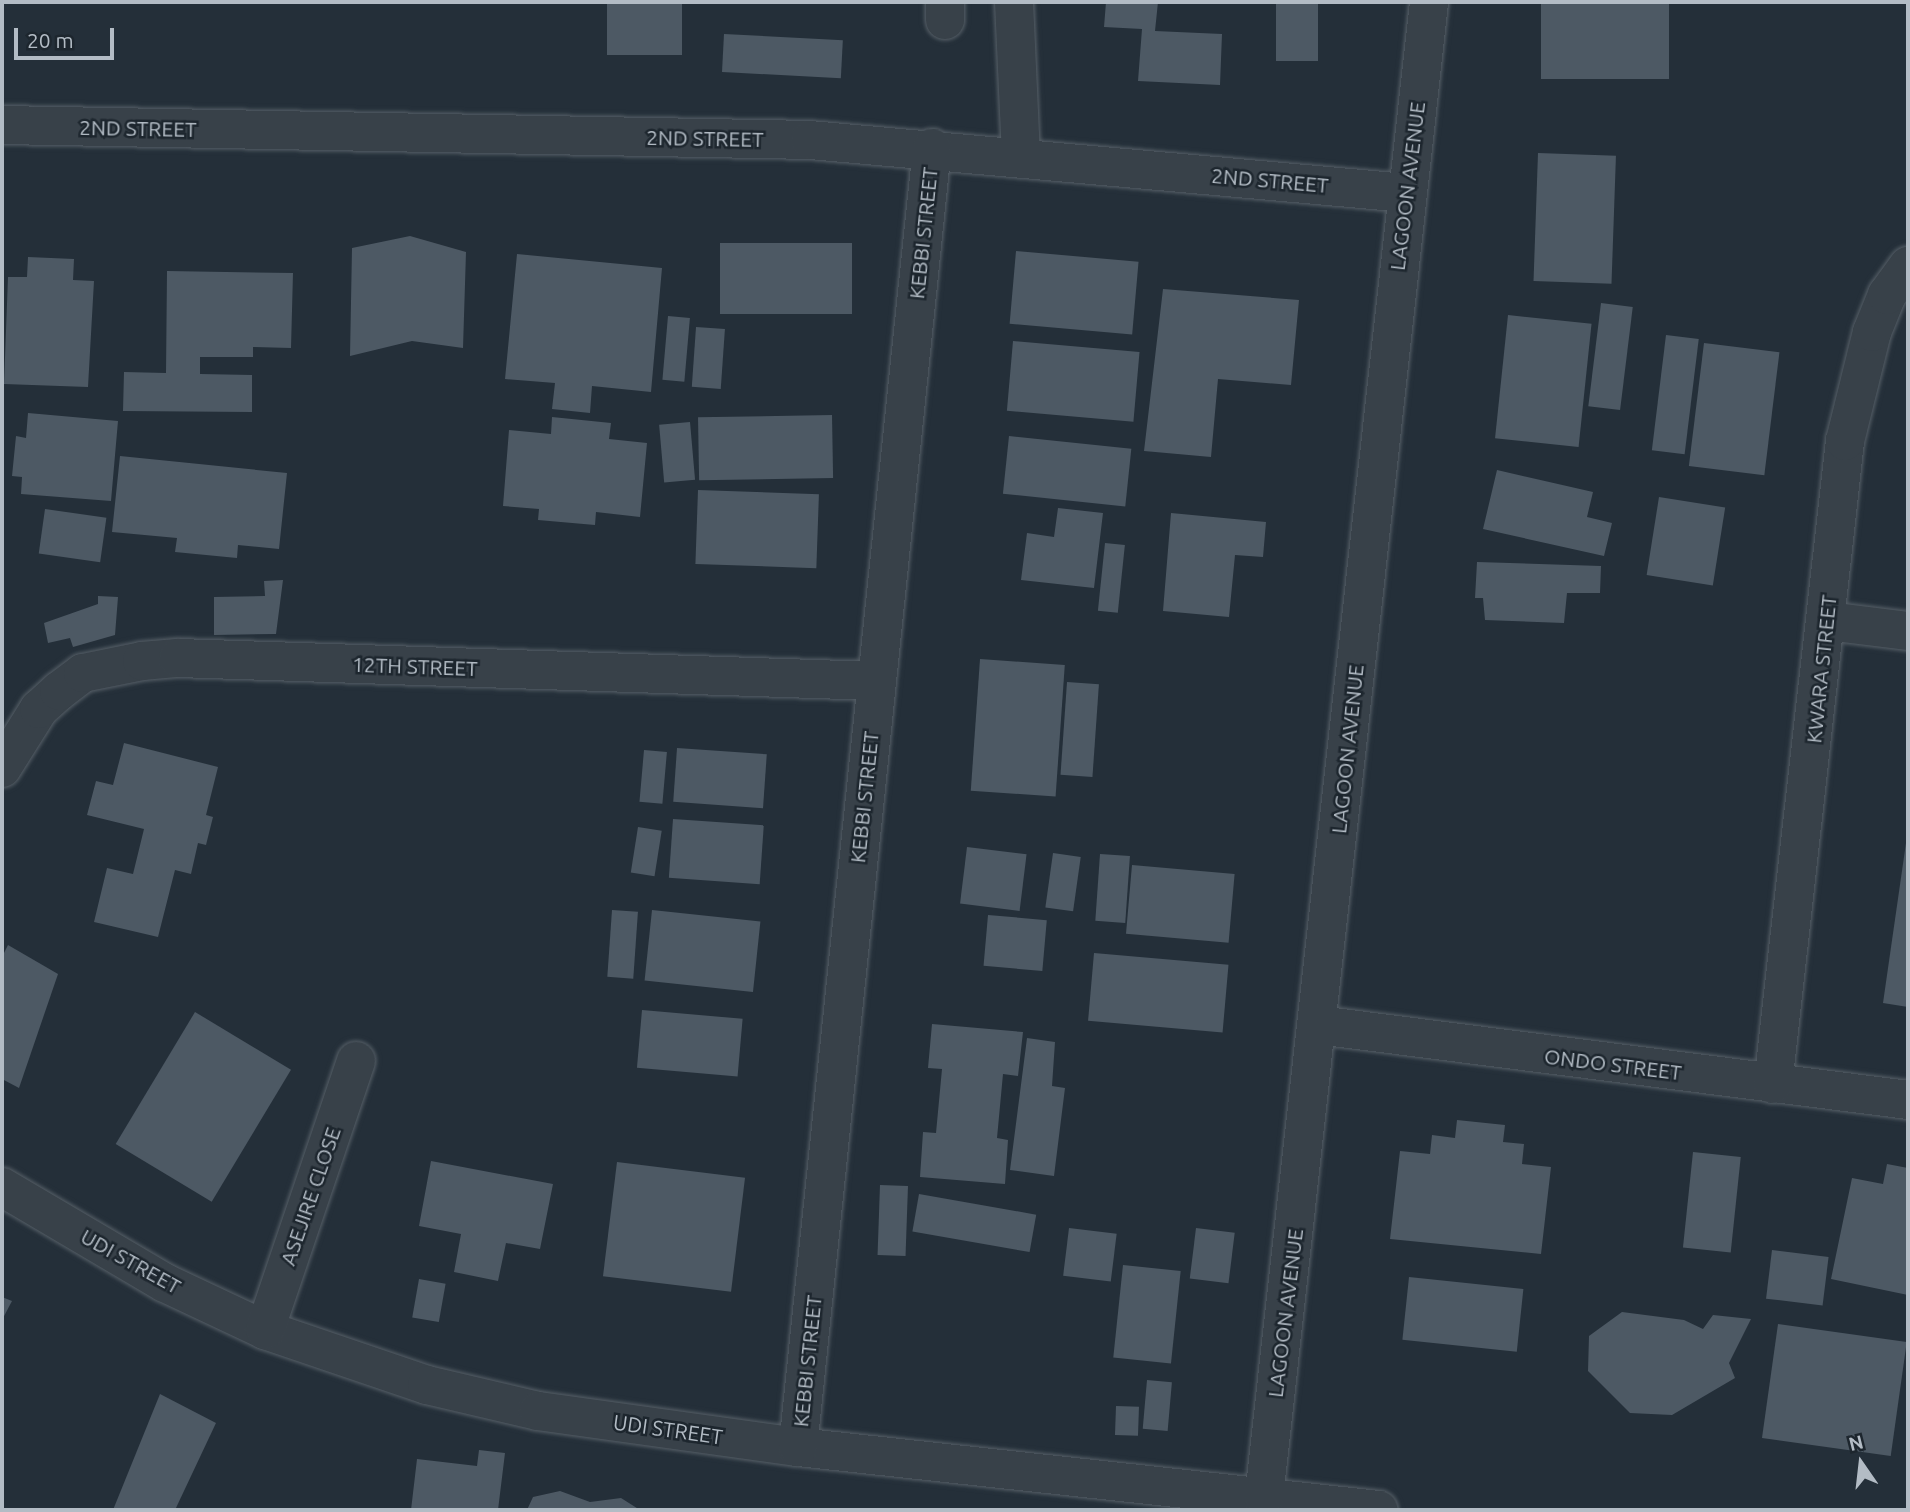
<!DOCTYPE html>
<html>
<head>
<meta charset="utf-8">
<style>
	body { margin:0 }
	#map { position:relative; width:1910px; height:1512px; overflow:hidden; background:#242f39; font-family:Ubuntu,sans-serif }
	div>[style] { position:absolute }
	.building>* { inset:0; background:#4d5964; transform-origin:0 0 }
	.roads { filter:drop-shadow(0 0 2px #565f67) drop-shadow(0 0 2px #565f67) }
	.minor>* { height:38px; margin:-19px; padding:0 19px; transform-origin:19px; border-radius:19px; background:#384149 }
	span { translate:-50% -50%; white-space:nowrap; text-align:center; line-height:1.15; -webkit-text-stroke:5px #1d262e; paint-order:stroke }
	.street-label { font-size:21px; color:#b3bcc5 }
	.frame { position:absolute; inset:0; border:4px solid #b3bcc5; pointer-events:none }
	.north { position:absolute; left:1826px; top:1428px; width:70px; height:70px; -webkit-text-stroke:5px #1d262e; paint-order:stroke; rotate:346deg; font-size:19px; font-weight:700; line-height:28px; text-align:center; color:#b3bcc5 }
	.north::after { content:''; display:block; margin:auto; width:24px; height:32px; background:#b3bcc5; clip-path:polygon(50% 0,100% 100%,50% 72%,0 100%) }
	.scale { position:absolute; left:14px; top:28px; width:100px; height:32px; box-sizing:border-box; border:4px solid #b3bcc5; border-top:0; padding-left:9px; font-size:21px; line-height:24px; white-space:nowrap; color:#b3bcc5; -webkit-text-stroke:5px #1d262e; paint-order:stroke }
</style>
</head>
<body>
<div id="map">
	<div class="building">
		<div style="left:607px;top:2px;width:75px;height:53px"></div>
		<div style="clip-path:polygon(1106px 2px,1158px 2px,1155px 31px,1222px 34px,1220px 85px,1138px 81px,1142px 29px,1104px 27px)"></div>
		<div style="left:1276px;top:2px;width:42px;height:59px"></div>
		<div style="left:1541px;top:2px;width:128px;height:77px"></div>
		<div style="left:724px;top:34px;width:119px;height:38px;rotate:3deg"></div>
		<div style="left:1538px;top:153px;width:78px;height:128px;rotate:2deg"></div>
		<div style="clip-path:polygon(410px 236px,466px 252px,463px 348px,412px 341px,350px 356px,352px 248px)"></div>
		<div style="left:720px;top:243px;width:132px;height:71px"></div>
		<div style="left:1016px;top:251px;width:123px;height:73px;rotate:5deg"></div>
		<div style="clip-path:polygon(517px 254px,662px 268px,651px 392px,592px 386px,590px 413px,552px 409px,555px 383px,505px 379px)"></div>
		<div style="clip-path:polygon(28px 257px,74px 259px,73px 280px,94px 281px,88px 387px,4px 384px,8px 277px,27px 277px)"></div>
		<div style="clip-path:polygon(167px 271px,293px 273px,291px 348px,253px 347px,253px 357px,200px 357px,200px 374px,252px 375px,252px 412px,123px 411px,124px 372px,166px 373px)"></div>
		<div style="clip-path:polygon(1163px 289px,1299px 300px,1291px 385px,1218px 379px,1211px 457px,1144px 451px)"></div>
		<div style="left:1601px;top:303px;width:32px;height:104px;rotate:7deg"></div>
		<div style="left:1508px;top:315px;width:84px;height:124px;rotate:6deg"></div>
		<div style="left:668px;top:316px;width:22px;height:64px;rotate:5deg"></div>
		<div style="left:696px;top:327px;width:29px;height:60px;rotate:4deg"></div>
		<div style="left:1666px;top:335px;width:33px;height:116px;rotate:7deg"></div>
		<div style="left:1013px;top:341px;width:127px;height:70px;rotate:5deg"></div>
		<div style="left:1704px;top:343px;width:76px;height:124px;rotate:7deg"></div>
		<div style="clip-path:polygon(28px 413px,118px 421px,111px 501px,21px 494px,22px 477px,12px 476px,16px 436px,26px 438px)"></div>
		<div style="left:832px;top:415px;width:63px;height:134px;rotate:89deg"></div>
		<div style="clip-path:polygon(552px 417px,611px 423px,609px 439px,647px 443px,640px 517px,596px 512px,595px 525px,538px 520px,539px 509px,503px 506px,509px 430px,551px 434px)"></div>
		<div style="left:690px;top:422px;width:58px;height:31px;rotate:85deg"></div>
		<div style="left:1009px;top:436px;width:123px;height:58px;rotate:6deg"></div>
		<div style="clip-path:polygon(120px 456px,287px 473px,279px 549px,238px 545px,237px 558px,175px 552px,177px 538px,112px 532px)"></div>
		<div style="clip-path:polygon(1497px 470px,1593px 492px,1587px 517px,1612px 523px,1604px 556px,1483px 529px)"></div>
		<div style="left:698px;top:490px;width:121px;height:74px;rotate:2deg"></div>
		<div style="left:1659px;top:497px;width:67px;height:79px;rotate:9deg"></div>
		<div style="clip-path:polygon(1058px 508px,1103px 513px,1094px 588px,1021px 580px,1027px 533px,1054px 537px)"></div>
		<div style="left:45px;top:509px;width:62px;height:45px;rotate:8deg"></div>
		<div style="clip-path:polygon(1171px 513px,1266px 522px,1263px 557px,1235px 555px,1229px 617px,1163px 611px)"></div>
		<div style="left:1105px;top:543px;width:20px;height:68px;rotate:6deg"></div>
		<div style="clip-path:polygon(1477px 562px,1601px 566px,1600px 593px,1567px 593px,1564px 623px,1485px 620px,1483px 598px,1475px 598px)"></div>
		<div style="clip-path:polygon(283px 580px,276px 634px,214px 635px,214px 597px,265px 596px,264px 581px)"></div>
		<div style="clip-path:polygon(98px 596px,118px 597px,115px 635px,73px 647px,70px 638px,48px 643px,44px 623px,98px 604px)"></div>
		<div style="left:980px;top:659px;width:85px;height:132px;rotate:4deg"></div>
		<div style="left:1067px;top:682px;width:32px;height:93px;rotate:4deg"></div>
		<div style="clip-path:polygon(124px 743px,218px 767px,206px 815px,213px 817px,206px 845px,198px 843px,191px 874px,175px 870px,158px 937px,94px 922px,107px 868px,133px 874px,144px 829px,87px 815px,96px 781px,113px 785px)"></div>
		<div style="left:677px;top:748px;width:90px;height:54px;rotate:4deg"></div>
		<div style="left:644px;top:750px;width:23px;height:52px;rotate:5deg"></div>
		<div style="left:673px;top:819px;width:91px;height:59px;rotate:4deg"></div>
		<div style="left:638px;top:827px;width:24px;height:46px;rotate:9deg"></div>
		<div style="clip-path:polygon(1907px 836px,1908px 836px,1908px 1007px,1883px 1003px)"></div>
		<div style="left:967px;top:847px;width:60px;height:57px;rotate:7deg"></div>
		<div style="left:1053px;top:853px;width:28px;height:55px;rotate:8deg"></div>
		<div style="left:1100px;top:854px;width:30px;height:67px;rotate:4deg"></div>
		<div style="left:1132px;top:865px;width:103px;height:69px;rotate:5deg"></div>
		<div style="left:612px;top:910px;width:26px;height:67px;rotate:4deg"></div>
		<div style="left:652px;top:910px;width:109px;height:71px;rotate:6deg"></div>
		<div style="left:988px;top:915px;width:59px;height:51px;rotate:5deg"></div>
		<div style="clip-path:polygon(8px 945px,58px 974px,19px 1088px,2px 1079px,2px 957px)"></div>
		<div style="left:1094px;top:953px;width:135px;height:68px;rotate:5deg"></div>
		<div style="left:642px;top:1010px;width:101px;height:58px;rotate:5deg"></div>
		<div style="left:195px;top:1012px;width:112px;height:154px;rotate:31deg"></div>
		<div style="clip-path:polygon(932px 1024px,1023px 1032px,1018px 1076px,1003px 1074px,997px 1138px,1008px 1140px,1005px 1184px,920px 1177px,923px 1132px,936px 1133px,942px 1069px,928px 1068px)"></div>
		<div style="clip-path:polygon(1027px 1038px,1055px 1042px,1052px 1086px,1065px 1088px,1054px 1176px,1010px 1170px)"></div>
		<div style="clip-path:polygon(1457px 1120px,1505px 1125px,1503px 1142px,1524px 1144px,1522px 1164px,1551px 1167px,1541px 1254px,1390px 1239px,1400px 1151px,1430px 1154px,1432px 1135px,1455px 1138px)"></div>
		<div style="left:1693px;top:1152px;width:48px;height:96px;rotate:6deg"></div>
		<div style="clip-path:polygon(431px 1161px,553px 1184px,540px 1249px,506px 1243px,498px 1281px,454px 1272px,461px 1234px,419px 1226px)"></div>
		<div style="left:617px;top:1162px;width:129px;height:115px;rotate:7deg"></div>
		<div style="clip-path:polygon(1887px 1164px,1908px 1168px,1908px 1295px,1831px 1279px,1852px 1178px,1883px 1184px)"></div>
		<div style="left:880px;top:1185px;width:28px;height:70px;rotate:2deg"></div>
		<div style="left:919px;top:1194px;width:119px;height:38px;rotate:10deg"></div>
		<div style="left:1069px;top:1228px;width:48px;height:48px;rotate:7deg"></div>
		<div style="left:1196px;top:1228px;width:39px;height:51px;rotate:7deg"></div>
		<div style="left:1772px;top:1250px;width:57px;height:49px;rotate:7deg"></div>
		<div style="left:1123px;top:1265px;width:58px;height:93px;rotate:6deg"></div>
		<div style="left:1409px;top:1277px;width:115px;height:63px;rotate:6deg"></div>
		<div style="left:419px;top:1279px;width:27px;height:39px;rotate:10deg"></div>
		<div style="clip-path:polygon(2px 1297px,12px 1301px,2px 1320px)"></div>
		<div style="clip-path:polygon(1622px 1312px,1684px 1320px,1703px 1329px,1713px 1315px,1751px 1319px,1729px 1363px,1735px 1378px,1672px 1415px,1630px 1413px,1588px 1371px,1589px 1336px)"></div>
		<div style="left:1778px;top:1324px;width:130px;height:115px;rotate:8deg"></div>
		<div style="left:1147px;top:1380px;width:25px;height:49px;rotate:5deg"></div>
		<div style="clip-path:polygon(160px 1394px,216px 1423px,175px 1510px,113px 1510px)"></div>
		<div style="left:1116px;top:1406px;width:23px;height:29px;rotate:2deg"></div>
		<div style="clip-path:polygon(479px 1450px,505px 1453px,498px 1510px,411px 1510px,417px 1459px,477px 1466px)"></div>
		<div style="clip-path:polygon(560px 1491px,590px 1502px,621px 1498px,640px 1510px,527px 1510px,533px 1497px)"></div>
	</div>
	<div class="roads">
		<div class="minor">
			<div style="left:945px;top:2px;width:18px;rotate:90deg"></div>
			<div style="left:1014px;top:2px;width:154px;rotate:87.4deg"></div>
			<div style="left:2px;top:125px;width:808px;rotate:1.06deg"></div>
			<div style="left:810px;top:140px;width:598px;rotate:5.08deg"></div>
			<div style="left:1827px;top:621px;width:82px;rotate:7deg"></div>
			<div style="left:2px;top:768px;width:70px;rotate:-57.9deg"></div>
			<div style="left:39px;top:709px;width:27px;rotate:-42deg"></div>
			<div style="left:59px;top:691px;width:30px;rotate:-37deg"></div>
			<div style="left:83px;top:673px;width:60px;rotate:-11.5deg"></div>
			<div style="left:142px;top:661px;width:36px;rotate:-5deg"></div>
			<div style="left:178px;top:658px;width:698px;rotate:1.89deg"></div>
			<div style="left:1318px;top:1025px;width:595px;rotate:7.24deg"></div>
			<div style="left:1773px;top:1084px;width:647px;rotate:-83.61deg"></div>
			<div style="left:1845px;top:441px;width:112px;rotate:-76.1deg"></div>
			<div style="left:1872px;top:332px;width:40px;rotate:-68deg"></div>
			<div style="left:1887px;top:295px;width:36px;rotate:-54deg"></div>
			<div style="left:2px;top:1187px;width:189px;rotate:30.5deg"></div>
			<div style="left:165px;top:1283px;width:110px;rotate:25.2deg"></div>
			<div style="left:265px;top:1330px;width:171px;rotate:18.8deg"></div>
			<div style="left:427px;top:1385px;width:114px;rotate:13.2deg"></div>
			<div style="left:538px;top:1411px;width:262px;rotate:7.9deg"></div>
			<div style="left:798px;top:1447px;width:584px;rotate:6.19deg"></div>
			<div style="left:265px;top:1330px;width:284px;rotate:-71.3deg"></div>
			<div style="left:798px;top:1447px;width:1306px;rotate:-84.11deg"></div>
			<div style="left:1264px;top:1497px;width:1504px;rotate:-83.7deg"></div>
		</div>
	</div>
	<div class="street-label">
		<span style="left:138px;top:128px;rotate:1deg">2ND STREET</span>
		<span style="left:705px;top:138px;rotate:1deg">2ND STREET</span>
		<span style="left:1270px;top:180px;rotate:5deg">2ND STREET</span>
		<span style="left:1407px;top:186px;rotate:-83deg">LAGOON AVENUE</span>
		<span style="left:923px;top:233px;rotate:-84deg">KEBBI STREET</span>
		<span style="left:415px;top:666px;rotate:2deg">12TH STREET</span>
		<span style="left:1821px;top:669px;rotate:-84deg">KWARA STREET</span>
		<span style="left:1347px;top:749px;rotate:-84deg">LAGOON AVENUE</span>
		<span style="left:864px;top:797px;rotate:-84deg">KEBBI STREET</span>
		<span style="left:1613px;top:1064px;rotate:7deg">ONDO STREET</span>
		<span style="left:310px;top:1196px;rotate:-71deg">ASEJIRE CLOSE</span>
		<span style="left:131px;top:1261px;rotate:29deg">UDI STREET</span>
		<span style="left:1285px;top:1313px;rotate:-83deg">LAGOON AVENUE</span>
		<span style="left:807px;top:1361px;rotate:-84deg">KEBBI STREET</span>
		<span style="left:668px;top:1429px;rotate:8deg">UDI STREET</span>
	</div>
	<div class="frame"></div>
	<div class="north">N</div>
	<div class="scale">20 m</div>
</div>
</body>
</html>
